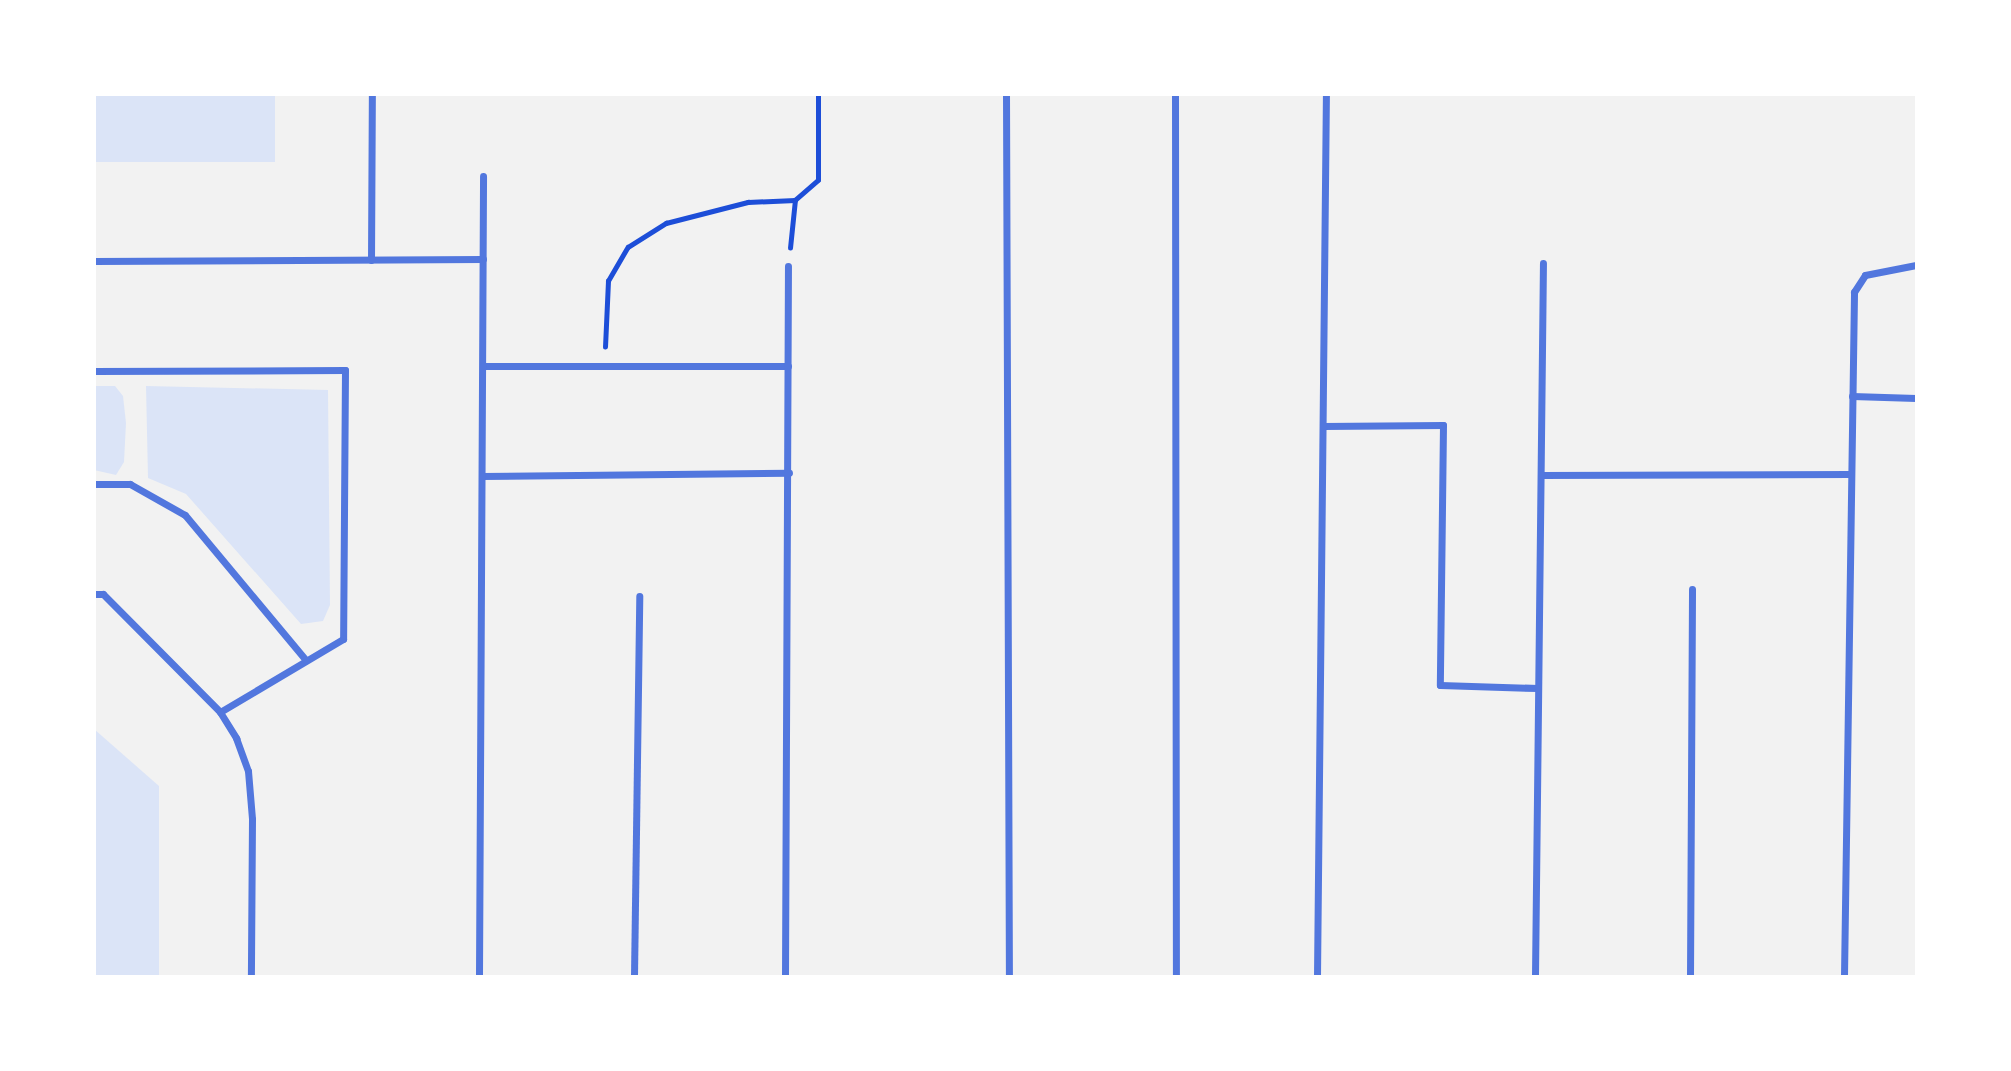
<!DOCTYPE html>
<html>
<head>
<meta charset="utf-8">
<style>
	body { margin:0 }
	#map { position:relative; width:2011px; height:1071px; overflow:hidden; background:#f2f2f2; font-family:Bitter,serif }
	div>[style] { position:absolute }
	.green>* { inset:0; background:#dbe4f7; transform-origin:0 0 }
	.path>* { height:4.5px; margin:-2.25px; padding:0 2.25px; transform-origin:2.25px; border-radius:2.25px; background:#1d4ed8 }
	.minor>* { height:7px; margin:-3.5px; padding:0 3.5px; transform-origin:3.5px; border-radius:3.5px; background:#5277de }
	span { translate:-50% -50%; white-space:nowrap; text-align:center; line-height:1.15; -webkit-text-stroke:7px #fff; paint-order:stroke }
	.frame { position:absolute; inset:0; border:96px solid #fff; pointer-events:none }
</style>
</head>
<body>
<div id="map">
	<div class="green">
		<div style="left:95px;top:94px;width:180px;height:68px"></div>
		<div style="clip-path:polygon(115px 386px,123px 396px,126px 423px,124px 462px,116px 475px,94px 470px,95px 386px)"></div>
		<div style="clip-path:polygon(146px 386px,328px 390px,330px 605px,323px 621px,301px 624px,186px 494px,148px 478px)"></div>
		<div style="clip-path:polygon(94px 729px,159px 786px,159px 976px,95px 976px)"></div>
	</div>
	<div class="path">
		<div style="left:790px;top:248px;width:48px;rotate:-84.1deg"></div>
		<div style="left:605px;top:347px;width:66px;rotate:-87.4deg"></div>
		<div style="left:608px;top:281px;width:39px;rotate:-60deg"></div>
		<div style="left:628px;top:247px;width:45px;rotate:-32.3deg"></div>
		<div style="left:666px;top:223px;width:85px;rotate:-14.4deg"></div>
		<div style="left:748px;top:202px;width:47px;rotate:-2.4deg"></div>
		<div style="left:795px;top:200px;width:30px;rotate:-41deg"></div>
		<div style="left:818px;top:180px;width:86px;rotate:-90deg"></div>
	</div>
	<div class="minor">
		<div style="left:1006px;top:94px;width:882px;rotate:89.81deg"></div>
		<div style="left:1175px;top:94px;width:882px;rotate:89.94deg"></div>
		<div style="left:371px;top:260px;width:166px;rotate:-89.7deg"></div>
		<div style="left:94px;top:261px;width:389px;rotate:-0.3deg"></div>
		<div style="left:483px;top:366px;width:305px"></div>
		<div style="left:94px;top:371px;width:251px;rotate:-0.2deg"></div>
		<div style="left:345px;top:370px;width:269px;rotate:90.4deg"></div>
		<div style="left:343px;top:639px;width:143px;rotate:149.3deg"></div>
		<div style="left:1852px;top:396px;width:64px;rotate:1.8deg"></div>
		<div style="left:1323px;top:426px;width:120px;rotate:-0.5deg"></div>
		<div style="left:1443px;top:425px;width:260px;rotate:90.7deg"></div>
		<div style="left:1440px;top:685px;width:98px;rotate:1.8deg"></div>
		<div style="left:1541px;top:475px;width:308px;rotate:-0.2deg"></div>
		<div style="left:482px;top:476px;width:307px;rotate:-0.6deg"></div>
		<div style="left:94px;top:484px;width:36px"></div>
		<div style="left:130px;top:484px;width:63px;rotate:29.4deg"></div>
		<div style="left:185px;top:515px;width:189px;rotate:50.2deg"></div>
		<div style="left:94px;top:594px;width:9px"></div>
		<div style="left:103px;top:594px;width:166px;rotate:45.2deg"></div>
		<div style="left:220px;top:712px;width:31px;rotate:58deg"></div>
		<div style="left:236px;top:738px;width:35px;rotate:70deg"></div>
		<div style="left:248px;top:771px;width:48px;rotate:85.2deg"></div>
		<div style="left:252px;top:819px;width:157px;rotate:90.4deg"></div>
		<div style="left:479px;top:976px;width:800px;rotate:-89.71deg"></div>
		<div style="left:634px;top:976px;width:380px;rotate:-89.2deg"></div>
		<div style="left:785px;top:976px;width:710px;rotate:-89.76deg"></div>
		<div style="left:1317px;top:976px;width:882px;rotate:-89.42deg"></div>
		<div style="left:1535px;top:976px;width:713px;rotate:-89.36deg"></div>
		<div style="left:1690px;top:976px;width:387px;rotate:-89.7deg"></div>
		<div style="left:1844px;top:976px;width:684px;rotate:-89.16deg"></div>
		<div style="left:1854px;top:292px;width:20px;rotate:-57deg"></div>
		<div style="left:1865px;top:275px;width:52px;rotate:-11.1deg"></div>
	</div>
	<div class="frame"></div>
</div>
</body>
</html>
